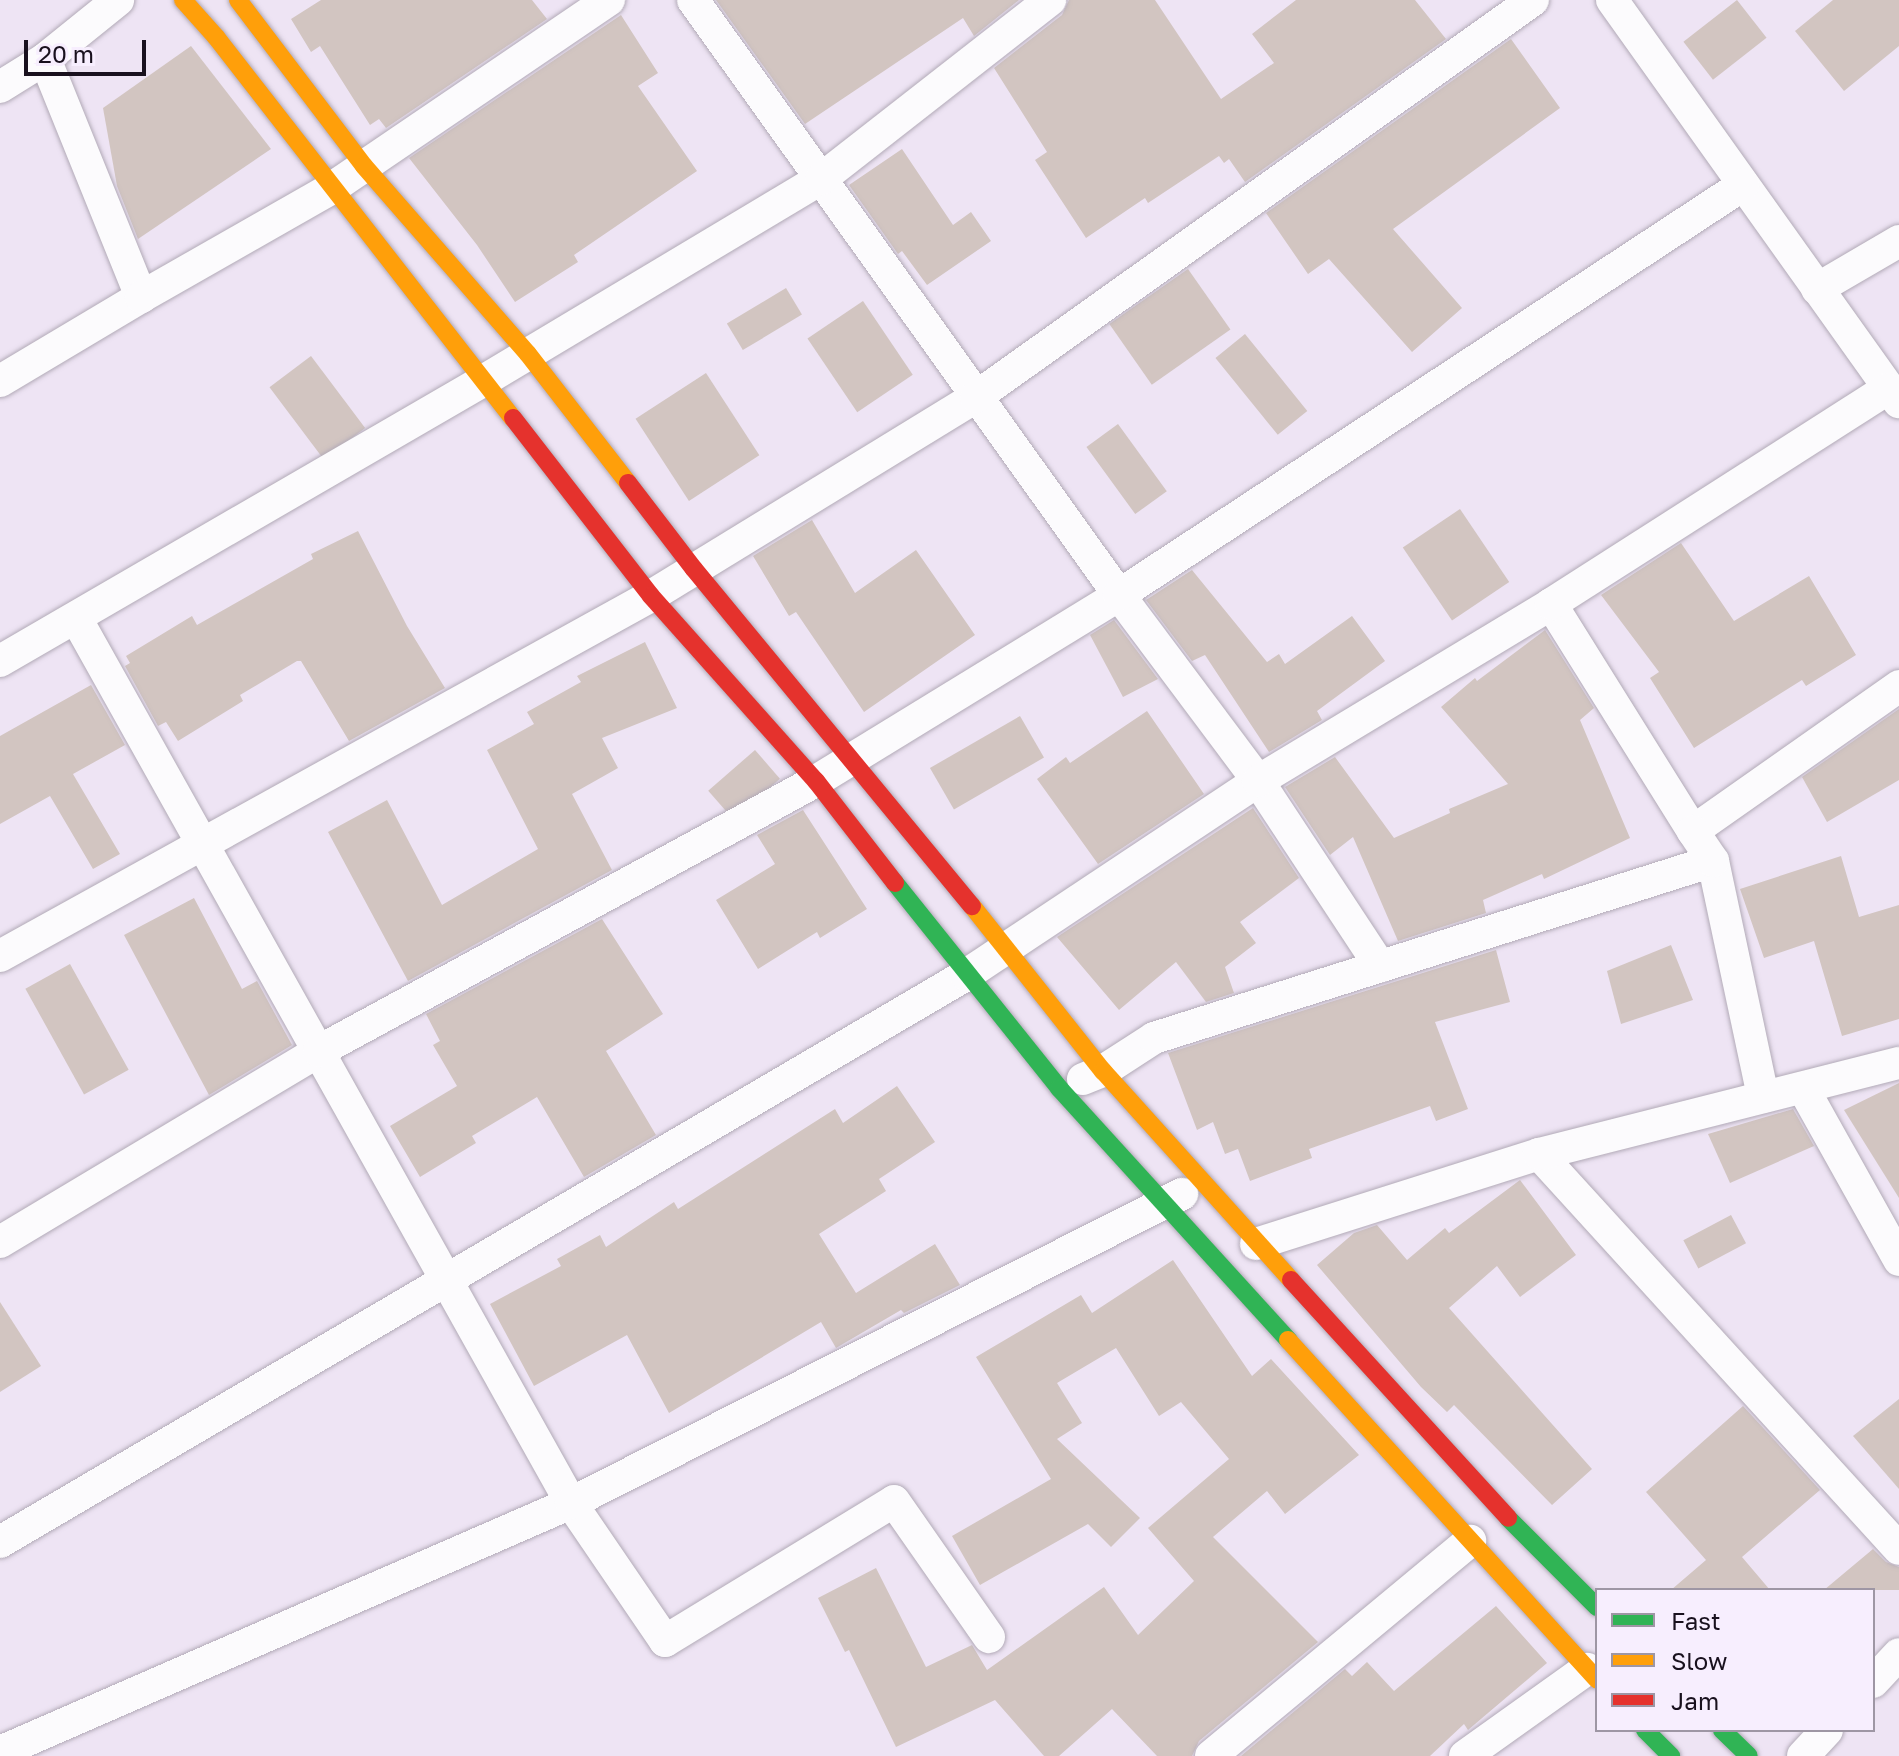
<!DOCTYPE html>
<html>
<head>
<meta charset="utf-8">
<style>
	body { margin:0 }
	#map { position:relative; width:1899px; height:1756px; overflow:hidden; background:#eee4f4; font-family:"Golos Text",sans-serif }
	div>[style] { position:absolute }
	.building>* { inset:0; background:#d2c5c1; transform-origin:0 0 }
	.roads { filter:drop-shadow(0 0 2px #b2aab7) drop-shadow(0 0 2px #b2aab7) }
	.street>* { height:32px; margin:-16px; padding:0 16px; transform-origin:16px; border-radius:16px; background:#fcfbfd }
	.fast>* { height:18px; margin:-9px; padding:0 9px; transform-origin:9px; border-radius:9px; background:#30b455 }
	.slow>* { height:18px; margin:-9px; padding:0 9px; transform-origin:9px; border-radius:9px; background:#ff9f0a }
	.jam>* { height:18px; margin:-9px; padding:0 9px; transform-origin:9px; border-radius:9px; background:#e5322d }
	span { translate:-50% -50%; white-space:nowrap; text-align:center; line-height:1.15; -webkit-text-stroke:6px #f7eefe; paint-order:stroke }
	.legend { position:absolute; left:1595px; top:1588px; width:280px; height:144px; box-sizing:border-box; background:#f7eefe; border:2px solid #9e96a4; margin:0; padding:10px 14px; list-style:none; font-size:24px; color:#19111e }
	.legend li { display:flex; align-items:center; gap:16px; height:40px }
	.legend b { width:40px; border:2px solid #9e96a4 }
	.scale { position:absolute; left:24px; top:40px; width:122px; height:36px; box-sizing:border-box; border:4px solid #19111e; border-top:0; padding-left:10px; font-size:24px; line-height:28px; white-space:nowrap; color:#19111e; -webkit-text-stroke:6px #f7eefe; paint-order:stroke }
</style>
</head>
<body>
<div id="map">
	<div class="building">
		<div style="clip-path:polygon(321px 0,532px 0,547px 19px,386px 128px,379px 119px,370px 125px,320px 46px,311px 52px,291px 19px)"></div>
		<div style="clip-path:polygon(716px 0,1019px 0,974px 36px,963px 18px,805px 124px)"></div>
		<div style="clip-path:polygon(1069px 0,1155px 0,1221px 99px,1274px 63px,1252px 34px,1296px 0,1415px 0,1446px 39px,1245px 182px,1229px 159px,1224px 163px,1219px 156px,1148px 203px,1145px 198px,1086px 238px,1035px 160px,1047px 152px,994px 68px,1062px 15px)"></div>
		<div style="left:1737px;top:0;width:48px;height:68px;rotate:52deg"></div>
		<div style="clip-path:polygon(1833px 0,1899px 0,1899px 46px,1844px 91px,1795px 31px)"></div>
		<div style="clip-path:polygon(621px 15px,658px 73px,638px 86px,697px 171px,574px 255px,578px 262px,515px 302px,477px 245px,409px 158px)"></div>
		<div style="clip-path:polygon(1511px 39px,1560px 108px,1393px 229px,1462px 308px,1412px 352px,1329px 259px,1308px 274px,1266px 213px)"></div>
		<div style="clip-path:polygon(191px 46px,271px 149px,138px 239px,117px 186px,103px 108px)"></div>
		<div style="clip-path:polygon(902px 149px,953px 225px,971px 212px,991px 241px,927px 285px,902px 251px,898px 254px,849px 185px)"></div>
		<div style="left:1188px;top:269px;width:74px;height:96px;rotate:55deg"></div>
		<div style="left:786px;top:288px;width:31px;height:69px;rotate:59deg"></div>
		<div style="left:863px;top:301px;width:89px;height:67px;rotate:56deg"></div>
		<div style="left:1245px;top:334px;width:99px;height:38px;rotate:51deg"></div>
		<div style="left:311px;top:356px;width:90px;height:52px;rotate:53deg"></div>
		<div style="left:706px;top:373px;width:98px;height:84px;rotate:57deg"></div>
		<div style="left:1118px;top:424px;width:83px;height:39px;rotate:54deg"></div>
		<div style="left:1460px;top:509px;width:88px;height:69px;rotate:56deg"></div>
		<div style="clip-path:polygon(812px 520px,855px 593px,916px 550px,975px 635px,864px 712px,796px 612px,789px 616px,753px 556px)"></div>
		<div style="clip-path:polygon(358px 531px,407px 626px,445px 688px,349px 741px,301px 661px,297px 661px,240px 695px,243px 701px,178px 741px,166px 722px,158px 726px,125px 666px,130px 663px,126px 656px,192px 616px,197px 625px,313px 559px,311px 554px)"></div>
		<div style="clip-path:polygon(1681px 543px,1734px 621px,1809px 576px,1856px 655px,1806px 686px,1802px 680px,1694px 748px,1650px 678px,1659px 672px,1601px 595px)"></div>
		<div style="clip-path:polygon(1192px 570px,1267px 662px,1279px 654px,1285px 664px,1352px 616px,1385px 661px,1317px 711px,1322px 720px,1269px 752px,1205px 655px,1192px 661px,1146px 600px)"></div>
		<div style="clip-path:polygon(1114px 620px,1158px 679px,1123px 697px,1090px 635px)"></div>
		<div style="clip-path:polygon(1545px 630px,1594px 708px,1580px 720px,1630px 838px,1544px 879px,1542px 874px,1483px 900px,1486px 913px,1398px 941px,1353px 837px,1330px 855px,1285px 787px,1335px 757px,1394px 838px,1450px 813px,1449px 809px,1508px 784px,1441px 707px,1475px 678px,1477px 681px)"></div>
		<div style="clip-path:polygon(645px 642px,677px 708px,602px 738px,618px 768px,572px 794px,612px 870px,408px 981px,328px 832px,387px 800px,442px 905px,538px 849px,487px 750px,534px 724px,527px 712px,581px 682px,577px 676px)"></div>
		<div style="clip-path:polygon(91px 685px,125px 745px,73px 774px,120px 854px,93px 869px,50px 796px,0 824px,0 736px)"></div>
		<div style="clip-path:polygon(1899px 709px,1899px 780px,1827px 822px,1802px 777px)"></div>
		<div style="clip-path:polygon(1147px 711px,1204px 794px,1098px 864px,1037px 779px,1066px 757px,1070px 763px)"></div>
		<div style="left:1020px;top:716px;width:48px;height:104px;rotate:60deg"></div>
		<div style="left:755px;top:750px;width:38px;height:62px;rotate:49deg"></div>
		<div style="clip-path:polygon(1253px 808px,1299px 878px,1240px 922px,1256px 943px,1225px 967px,1234px 993px,1206px 1002px,1176px 962px,1119px 1010px,1057px 937px)"></div>
		<div style="clip-path:polygon(803px 810px,867px 909px,820px 938px,817px 932px,758px 969px,716px 900px,775px 864px,757px 835px)"></div>
		<div style="clip-path:polygon(1841px 856px,1859px 917px,1899px 905px,1899px 1019px,1842px 1036px,1814px 941px,1764px 958px,1740px 889px)"></div>
		<div style="clip-path:polygon(194px 898px,242px 989px,257px 981px,292px 1045px,209px 1095px,124px 935px)"></div>
		<div style="clip-path:polygon(602px 919px,663px 1014px,606px 1051px,656px 1135px,584px 1177px,537px 1097px,472px 1136px,476px 1143px,420px 1177px,390px 1126px,457px 1086px,433px 1045px,440px 1041px,426px 1014px)"></div>
		<div style="clip-path:polygon(1671px 945px,1693px 1000px,1621px 1024px,1607px 971px)"></div>
		<div style="clip-path:polygon(1496px 950px,1510px 1002px,1435px 1022px,1468px 1109px,1436px 1121px,1430px 1106px,1309px 1149px,1312px 1158px,1250px 1181px,1238px 1149px,1225px 1154px,1213px 1122px,1197px 1130px,1168px 1053px)"></div>
		<div style="left:70px;top:964px;width:121px;height:51px;rotate:61deg"></div>
		<div style="clip-path:polygon(1899px 1083px,1899px 1198px,1844px 1110px)"></div>
		<div style="clip-path:polygon(897px 1086px,935px 1142px,879px 1179px,886px 1191px,819px 1234px,856px 1293px,935px 1244px,960px 1285px,904px 1313px,901px 1310px,836px 1348px,821px 1322px,669px 1413px,627px 1335px,534px 1386px,490px 1304px,561px 1266px,557px 1259px,600px 1235px,606px 1247px,674px 1202px,678px 1209px,835px 1109px,843px 1123px)"></div>
		<div style="clip-path:polygon(1793px 1109px,1814px 1146px,1730px 1183px,1708px 1134px)"></div>
		<div style="clip-path:polygon(1520px 1180px,1576px 1255px,1520px 1297px,1497px 1266px,1449px 1308px,1592px 1469px,1552px 1505px,1454px 1405px,1447px 1412px,1421px 1387px,1317px 1265px,1354px 1233px,1377px 1225px,1407px 1260px,1445px 1228px,1449px 1233px)"></div>
		<div style="left:1731px;top:1215px;width:32px;height:54px;rotate:62deg"></div>
		<div style="clip-path:polygon(1173px 1260px,1252px 1376px,1271px 1359px,1359px 1455px,1285px 1514px,1267px 1491px,1213px 1537px,1318px 1642px,1199px 1741px,1192px 1756px,1157px 1756px,1112px 1709px,1059px 1756px,1044px 1756px,995px 1700px,896px 1747px,849px 1650px,845px 1652px,818px 1598px,876px 1568px,926px 1667px,972px 1645px,987px 1670px,1104px 1587px,1138px 1635px,1194px 1581px,1148px 1528px,1229px 1459px,1181px 1402px,1159px 1416px,1116px 1348px,1057px 1383px,1082px 1423px,1057px 1439px,1140px 1518px,1111px 1547px,1088px 1524px,980px 1585px,952px 1536px,1051px 1479px,976px 1357px,1081px 1295px,1092px 1313px)"></div>
		<div style="clip-path:polygon(0 1302px,41px 1366px,0 1392px)"></div>
		<div style="clip-path:polygon(1899px 1399px,1899px 1489px,1853px 1436px)"></div>
		<div style="clip-path:polygon(1743px 1406px,1820px 1490px,1742px 1557px,1770px 1590px,1671px 1590px,1706px 1560px,1646px 1492px)"></div>
		<div style="clip-path:polygon(1873px 1549px,1886px 1562px,1899px 1567px,1899px 1590px,1824px 1590px)"></div>
		<div style="clip-path:polygon(1496px 1606px,1547px 1663px,1468px 1730px,1464px 1724px,1430px 1756px,1241px 1756px,1345px 1669px,1352px 1676px,1367px 1662px,1394px 1691px)"></div>
	</div>
	<div class="roads">
		<div class="street">
			<div style="left:693px;top:0;width:732px;rotate:54.4deg"></div>
			<div style="left:1119px;top:595px;width:232px;rotate:53.2deg"></div>
			<div style="left:1258px;top:781px;width:222px;rotate:56.6deg"></div>
			<div style="left:1612px;top:0;width:494px;rotate:54.5deg"></div>
			<div style="left:45px;top:59px;width:94px;rotate:-38.9deg"></div>
			<div style="left:0;top:87px;width:53px;rotate:-31.9deg"></div>
			<div style="left:45px;top:59px;width:257px;rotate:68deg"></div>
			<div style="left:141px;top:297px;width:164px;rotate:149.2deg"></div>
			<div style="left:1817px;top:289px;width:95px;rotate:-30.3deg"></div>
			<div style="left:141px;top:297px;width:220px;rotate:-29.7deg"></div>
			<div style="left:332px;top:188px;width:335px;rotate:-34.2deg"></div>
			<div style="left:1551px;top:604px;width:268px;rotate:58deg"></div>
			<div style="left:1693px;top:831px;width:252px;rotate:-35.1deg"></div>
			<div style="left:76px;top:618px;width:1014px;rotate:60.78deg"></div>
			<div style="left:571px;top:1503px;width:167px;rotate:55.7deg"></div>
			<div style="left:665px;top:1641px;width:268px;rotate:-31.4deg"></div>
			<div style="left:894px;top:1501px;width:166px;rotate:55.1deg"></div>
			<div style="left:0;top:661px;width:558px;rotate:-30.1deg"></div>
			<div style="left:483px;top:381px;width:394px;rotate:-30.9deg"></div>
			<div style="left:821px;top:179px;width:291px;rotate:-38deg"></div>
			<div style="left:1713px;top:861px;width:241px;rotate:78deg"></div>
			<div style="left:0;top:956px;width:744px;rotate:-28.94deg"></div>
			<div style="left:651px;top:596px;width:381px;rotate:-31.5deg"></div>
			<div style="left:976px;top:397px;width:684px;rotate:-35.48deg"></div>
			<div style="left:1083px;top:1079px;width:22px;rotate:-22deg"></div>
			<div style="left:1103px;top:1071px;width:61px;rotate:-32.9deg"></div>
			<div style="left:1154px;top:1038px;width:586px;rotate:-17.57deg"></div>
			<div style="left:1713px;top:861px;width:36px;rotate:-124deg"></div>
			<div style="left:1803px;top:1088px;width:197px;rotate:60.8deg"></div>
			<div style="left:1539px;top:1154px;width:534px;rotate:47.65deg"></div>
			<div style="left:0;top:1242px;width:372px;rotate:-30.9deg"></div>
			<div style="left:319px;top:1051px;width:566px;rotate:-28.51deg"></div>
			<div style="left:816px;top:781px;width:356px;rotate:-31.5deg"></div>
			<div style="left:1119px;top:595px;width:747px;rotate:-33.31deg"></div>
			<div style="left:1256px;top:1244px;width:297px;rotate:-17.6deg"></div>
			<div style="left:1539px;top:1154px;width:371px;rotate:-14.2deg"></div>
			<div style="left:0;top:1542px;width:1120px;rotate:-30.41deg"></div>
			<div style="left:966px;top:975px;width:351px;rotate:-33.6deg"></div>
			<div style="left:1258px;top:781px;width:342px;rotate:-31.1deg"></div>
			<div style="left:1551px;top:604px;width:399px;rotate:-32.6deg"></div>
			<div style="left:1873px;top:1682px;width:38px;rotate:-47deg"></div>
			<div style="left:0;top:1752px;width:623px;rotate:-23.56deg"></div>
			<div style="left:571px;top:1503px;width:685px;rotate:-26.83deg"></div>
			<div style="left:1211px;top:1756px;width:337px;rotate:-39.7deg"></div>
			<div style="left:1465px;top:1756px;width:150px;rotate:-35.5deg"></div>
			<div style="left:1803px;top:1756px;width:35px;rotate:-47deg"></div>
		</div>
		<div class="fast">
			<div style="left:895px;top:883px;width:263px;rotate:51.3deg"></div>
			<div style="left:1059px;top:1088px;width:341px;rotate:47.7deg"></div>
			<div style="left:1508px;top:1518px;width:126px;rotate:45deg"></div>
			<div style="left:1645px;top:1730px;width:37px;rotate:45deg"></div>
			<div style="left:1722px;top:1730px;width:37px;rotate:44deg"></div>
		</div>
		<div class="slow">
			<div style="left:183px;top:0;width:50px;rotate:48.3deg"></div>
			<div style="left:216px;top:37px;width:483px;rotate:52.1deg"></div>
			<div style="left:238px;top:0;width:208px;rotate:52.8deg"></div>
			<div style="left:364px;top:166px;width:249px;rotate:48.9deg"></div>
			<div style="left:528px;top:354px;width:163px;rotate:52.2deg"></div>
			<div style="left:972px;top:906px;width:211px;rotate:51.6deg"></div>
			<div style="left:1103px;top:1071px;width:281px;rotate:48deg"></div>
			<div style="left:1288px;top:1340px;width:459px;rotate:47.7deg"></div>
		</div>
		<div class="jam">
			<div style="left:513px;top:418px;width:225px;rotate:52.2deg"></div>
			<div style="left:651px;top:596px;width:248px;rotate:48.3deg"></div>
			<div style="left:816px;top:781px;width:129px;rotate:52.2deg"></div>
			<div style="left:628px;top:483px;width:108px;rotate:52.5deg"></div>
			<div style="left:694px;top:569px;width:437px;rotate:50.5deg"></div>
			<div style="left:1291px;top:1280px;width:322px;rotate:47.6deg"></div>
		</div>
	</div>
	<ul class="legend">
	<li><b style="height:10px;background:#30b455"></b>Fast</li>
	<li><b style="height:10px;background:#ff9f0a"></b>Slow</li>
	<li><b style="height:10px;background:#e5322d"></b>Jam</li>
	</ul>
	<div class="scale">20 m</div>
</div>
</body>
</html>
